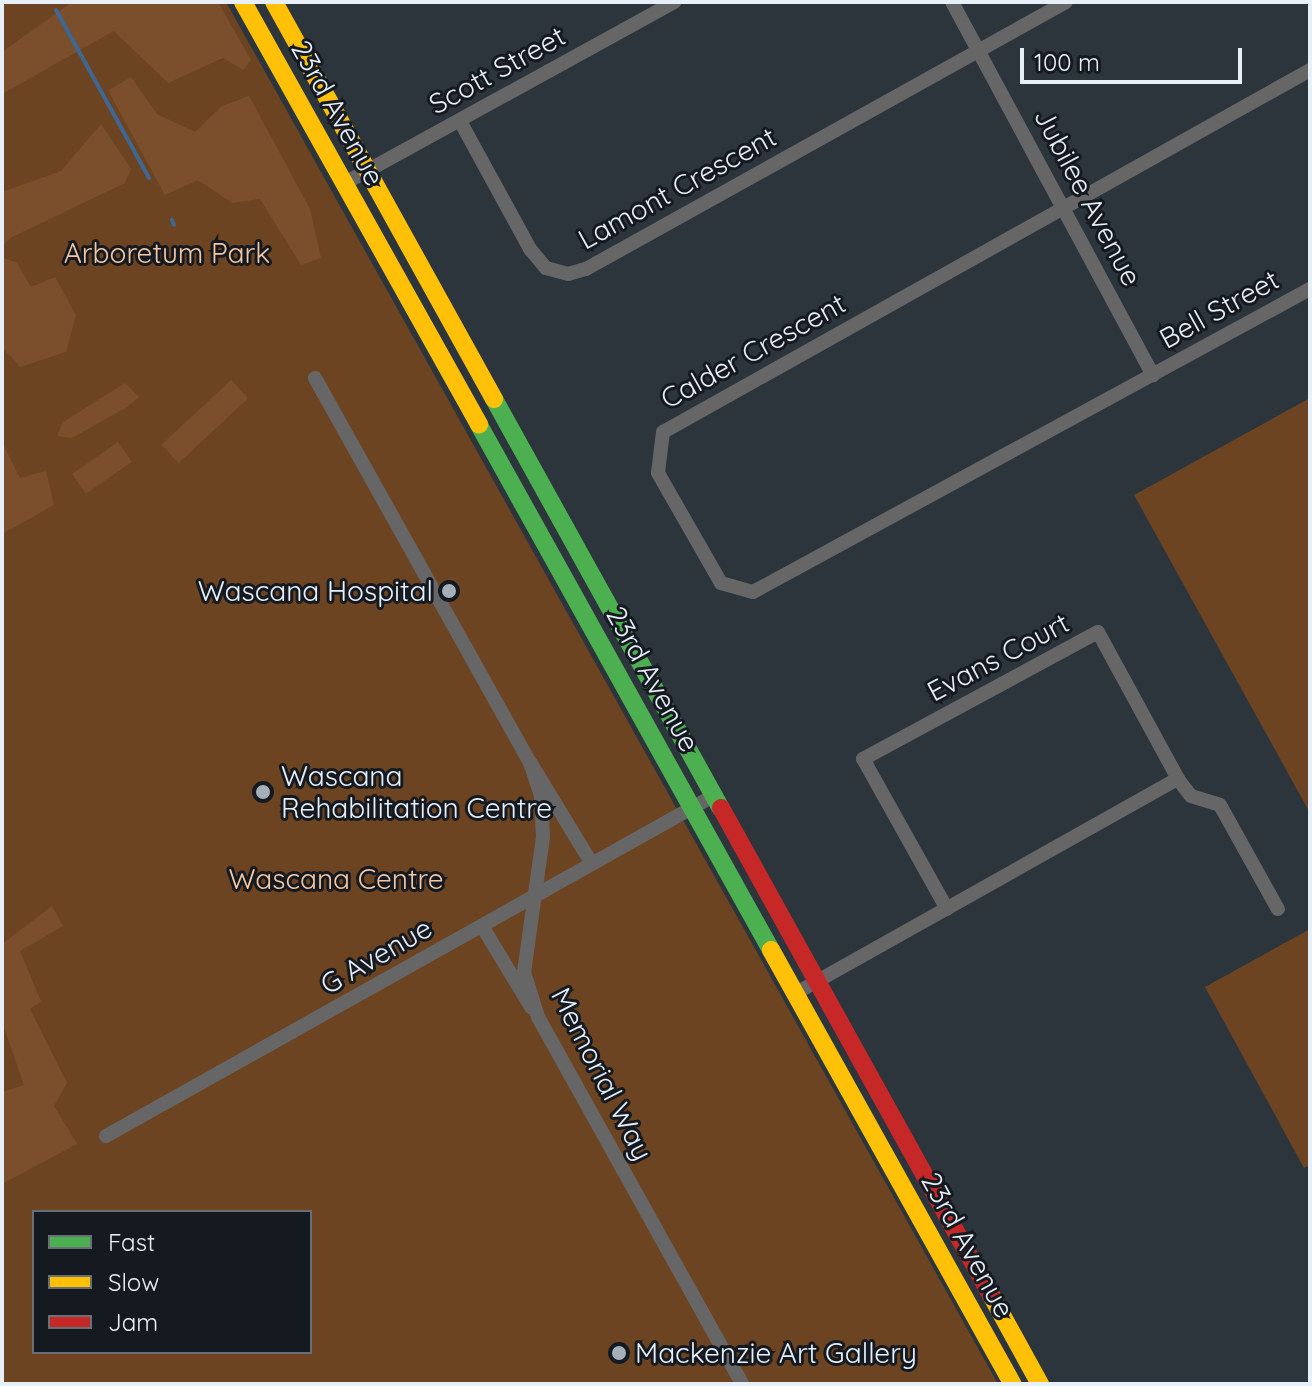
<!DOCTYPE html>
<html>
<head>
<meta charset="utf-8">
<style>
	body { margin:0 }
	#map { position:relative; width:1312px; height:1386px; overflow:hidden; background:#2c343c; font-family:Quicksand,sans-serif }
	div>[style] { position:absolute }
	.green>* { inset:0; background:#6d4421 }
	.forest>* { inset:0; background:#7b4f2b; transform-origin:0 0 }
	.stream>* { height:4px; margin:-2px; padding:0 2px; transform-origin:2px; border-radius:2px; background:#3f6793 }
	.street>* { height:14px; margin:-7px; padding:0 7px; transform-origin:7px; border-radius:7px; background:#676667 }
	.fast>* { height:18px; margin:-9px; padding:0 9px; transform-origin:9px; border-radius:9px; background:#4caf50 }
	.slow>* { height:18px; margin:-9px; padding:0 9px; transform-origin:9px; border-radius:9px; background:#ffc107 }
	.jam>* { height:18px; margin:-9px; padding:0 9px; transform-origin:9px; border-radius:9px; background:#c62828 }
	.dots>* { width:22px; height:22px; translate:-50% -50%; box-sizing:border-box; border:4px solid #151a21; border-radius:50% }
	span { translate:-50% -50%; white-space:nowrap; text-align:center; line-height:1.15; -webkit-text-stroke:6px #151a21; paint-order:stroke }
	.street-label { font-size:28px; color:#e7eff9 }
	.park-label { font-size:28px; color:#f5c6a2 }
	.poi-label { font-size:28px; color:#e7eff9 }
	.right { translate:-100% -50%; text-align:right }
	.left { translate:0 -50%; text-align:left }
	.frame { position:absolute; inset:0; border:4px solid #e7eff9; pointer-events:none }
	.legend { position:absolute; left:32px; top:1210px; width:280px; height:144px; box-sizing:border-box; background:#151a21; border:2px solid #696f77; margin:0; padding:10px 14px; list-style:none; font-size:24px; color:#e7eff9 }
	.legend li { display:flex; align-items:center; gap:16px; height:40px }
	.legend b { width:40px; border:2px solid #696f77 }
	.scale { position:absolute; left:1020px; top:48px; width:222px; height:36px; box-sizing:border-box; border:4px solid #e7eff9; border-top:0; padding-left:10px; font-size:24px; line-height:28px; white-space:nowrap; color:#e7eff9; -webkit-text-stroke:6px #151a21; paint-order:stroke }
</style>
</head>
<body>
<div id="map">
	<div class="green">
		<div style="clip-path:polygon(evenodd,2px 2px,226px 2px,998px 1384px,2px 1384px,2px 2px,34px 1212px,310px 1212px,310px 1352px,34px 1352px,34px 1212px)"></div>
		<div style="clip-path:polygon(1310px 398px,1310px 813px,1134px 495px)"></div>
		<div style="clip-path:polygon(1310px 929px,1310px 1165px,1304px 1168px,1205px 987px)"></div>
	</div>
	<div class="forest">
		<div style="clip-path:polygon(72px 2px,218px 2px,251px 60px,243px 70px,223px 58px,168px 83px,114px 31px,2px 94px,2px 52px)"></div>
		<div style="clip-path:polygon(131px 77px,157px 114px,195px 132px,222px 106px,249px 96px,310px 209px,321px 258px,301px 265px,260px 199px,232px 203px,198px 180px,165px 195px,111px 96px,109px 90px)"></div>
		<div style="clip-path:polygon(101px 124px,131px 169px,125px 183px,12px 237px,2px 246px,2px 192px,61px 171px)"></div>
		<div style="clip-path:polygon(2px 257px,17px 263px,31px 287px,55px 277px,76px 315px,66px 352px,20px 367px,2px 347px)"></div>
		<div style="left:231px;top:380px;width:25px;height:95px;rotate:47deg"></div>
		<div style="clip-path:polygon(125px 383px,139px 397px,127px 407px,72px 438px,57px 436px,63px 422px)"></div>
		<div style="clip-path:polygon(2px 442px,20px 478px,46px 471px,54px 505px,2px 534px)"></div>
		<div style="left:118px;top:442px;width:24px;height:56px;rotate:55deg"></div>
		<div style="clip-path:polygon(52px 906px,63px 926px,20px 951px,41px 1001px,30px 1009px,67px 1083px,54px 1106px,77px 1144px,2px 1184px,2px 1092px,24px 1085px,2px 1022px,2px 944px)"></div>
	</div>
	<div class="stream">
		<div style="left:56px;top:10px;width:192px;rotate:61deg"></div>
		<div style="left:172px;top:220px;width:5px;rotate:68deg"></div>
	</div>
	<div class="street">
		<div style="left:952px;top:2px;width:424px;rotate:61.7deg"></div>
		<div style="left:1310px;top:70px;width:741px;rotate:150.77deg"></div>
		<div style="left:663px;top:432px;width:41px;rotate:97deg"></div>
		<div style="left:658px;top:473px;width:127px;rotate:60.2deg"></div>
		<div style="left:721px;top:583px;width:33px;rotate:16deg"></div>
		<div style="left:753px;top:592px;width:634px;rotate:-28.55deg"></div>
		<div style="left:460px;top:121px;width:146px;rotate:61.3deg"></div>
		<div style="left:530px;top:249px;width:25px;rotate:50deg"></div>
		<div style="left:546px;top:268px;width:23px;rotate:15deg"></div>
		<div style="left:568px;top:274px;width:19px;rotate:-16deg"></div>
		<div style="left:586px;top:269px;width:549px;rotate:-29.08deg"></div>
		<div style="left:345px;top:183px;width:376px;rotate:-28.8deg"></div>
		<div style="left:315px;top:378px;width:440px;rotate:60.8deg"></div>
		<div style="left:530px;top:762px;width:119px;rotate:58.7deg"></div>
		<div style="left:530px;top:762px;width:36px;rotate:72deg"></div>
		<div style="left:541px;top:796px;width:41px;rotate:87.2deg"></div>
		<div style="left:543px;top:837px;width:136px;rotate:98deg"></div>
		<div style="left:524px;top:972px;width:47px;rotate:72.7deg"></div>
		<div style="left:538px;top:1017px;width:420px;rotate:60.9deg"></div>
		<div style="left:947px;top:909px;width:172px;rotate:-119.2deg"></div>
		<div style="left:863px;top:759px;width:267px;rotate:-28.4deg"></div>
		<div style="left:1098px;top:632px;width:167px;rotate:61.4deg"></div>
		<div style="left:1178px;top:779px;width:21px;rotate:53deg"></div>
		<div style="left:1191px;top:796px;width:30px;rotate:17deg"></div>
		<div style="left:1220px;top:805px;width:119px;rotate:60.9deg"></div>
		<div style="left:482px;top:926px;width:95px;rotate:58.8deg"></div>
		<div style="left:796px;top:993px;width:438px;rotate:-29.3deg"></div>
		<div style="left:106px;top:1136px;width:696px;rotate:-29.25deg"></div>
	</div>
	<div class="fast">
		<div style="left:494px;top:399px;width:468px;rotate:61deg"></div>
		<div style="left:479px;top:425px;width:601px;rotate:60.92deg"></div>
	</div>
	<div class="slow">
		<div style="left:243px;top:2px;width:484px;rotate:60.8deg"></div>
		<div style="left:274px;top:2px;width:454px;rotate:61deg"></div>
		<div style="left:771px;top:950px;width:497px;rotate:60.9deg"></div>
		<div style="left:991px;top:1295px;width:102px;rotate:61.2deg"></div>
	</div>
	<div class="jam">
		<div style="left:721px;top:808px;width:557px;rotate:61deg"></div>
	</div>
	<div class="dots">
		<div style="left:449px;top:591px;background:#a6aeb7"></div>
		<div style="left:263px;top:792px;background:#a6aeb7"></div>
		<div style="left:619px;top:1353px;background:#a6aeb7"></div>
	</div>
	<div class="street-label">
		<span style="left:497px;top:70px;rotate:-29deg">Scott Street</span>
		<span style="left:338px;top:113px;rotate:61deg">23rd Avenue</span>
		<span style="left:677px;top:188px;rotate:-29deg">Lamont Crescent</span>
		<span style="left:1088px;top:197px;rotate:62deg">Jubilee Avenue</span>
		<span style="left:1219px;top:309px;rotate:-29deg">Bell Street</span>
		<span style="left:753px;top:351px;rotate:-29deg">Calder Crescent</span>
		<span style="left:998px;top:657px;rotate:-28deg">Evans Court</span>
		<span style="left:653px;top:679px;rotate:61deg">23rd Avenue</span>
		<span style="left:376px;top:956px;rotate:-30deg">G Avenue</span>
		<span style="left:602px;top:1074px;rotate:63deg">Memorial Way</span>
		<span style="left:968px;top:1245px;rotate:61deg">23rd Avenue</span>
	</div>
	<div class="park-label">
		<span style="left:167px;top:253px">Arboretum Park</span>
		<span style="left:336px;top:879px">Wascana Centre</span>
	</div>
	<div class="poi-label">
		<span class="right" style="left:433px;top:591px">Wascana Hospital</span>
		<span class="left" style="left:281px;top:792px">Wascana<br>Rehabilitation Centre</span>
		<span class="left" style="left:635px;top:1353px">Mackenzie Art Gallery</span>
	</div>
	<div class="frame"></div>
	<ul class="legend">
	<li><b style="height:10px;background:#4caf50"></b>Fast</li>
	<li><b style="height:10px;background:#ffc107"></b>Slow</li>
	<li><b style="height:10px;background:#c62828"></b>Jam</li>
	</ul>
	<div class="scale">100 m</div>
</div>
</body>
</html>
